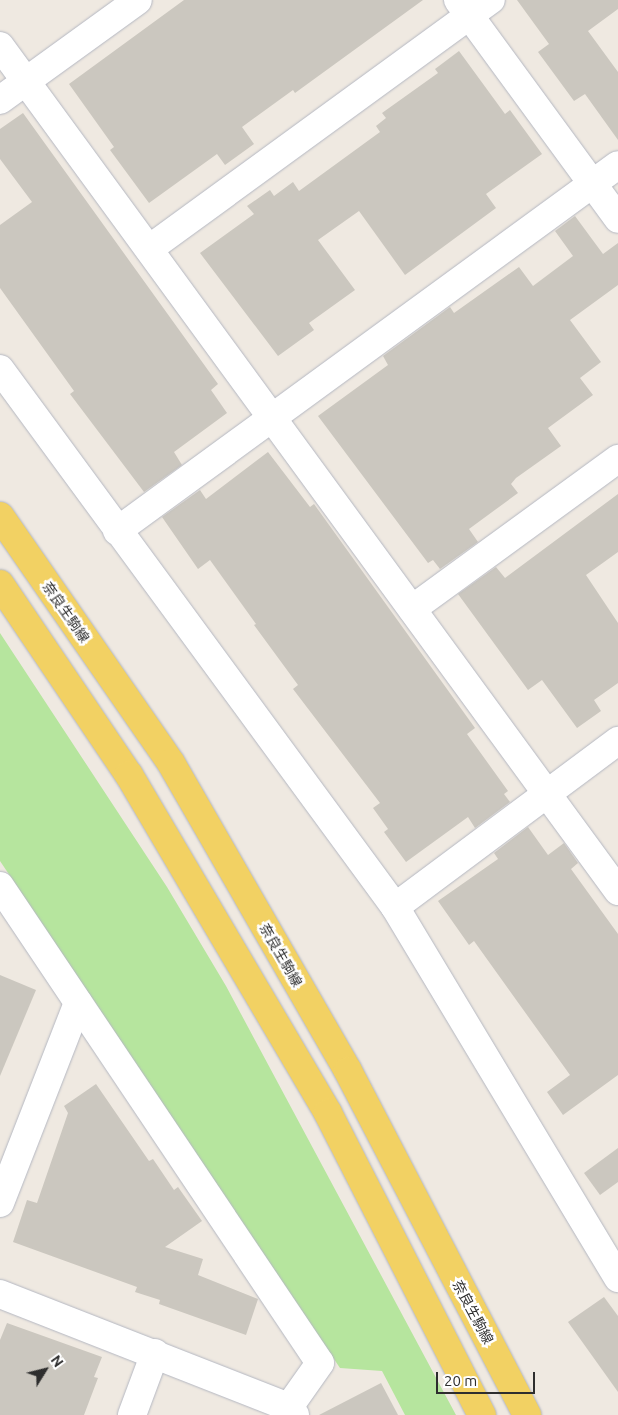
<!DOCTYPE html>
<html>
<head>
<meta charset="utf-8">
<style>
	body { margin:0 }
	#map { position:relative; width:618px; height:1415px; overflow:hidden; background:#efe9e1; font-family:Ubuntu,"Noto Sans JP",sans-serif }
	div>[style] { position:absolute }
	.green>* { inset:0; background:#b6e59e }
	.building>* { inset:0; background:#cbc7bf }
	.roads { filter:drop-shadow(0 0 1px #b4b7c1) drop-shadow(0 0 1px #b4b7c1) }
	.street>* { height:28px; margin:-14px; padding:0 14px; transform-origin:14px; border-radius:14px; background:#fff }
	.primary>* { height:28px; margin:-14px; padding:0 14px; transform-origin:14px; border-radius:14px; background:#f2d163 }
	span { translate:-50% -50%; white-space:nowrap; text-align:center; line-height:1.15; -webkit-text-stroke:5px #fff; paint-order:stroke }
	.street-label { font-size:14px; color:#2e2e2e }
	.north { position:absolute; left:20px; top:1345px; width:50px; height:50px; -webkit-text-stroke:4px #fff; paint-order:stroke; rotate:54deg; font-size:14px; font-weight:700; line-height:20px; text-align:center; color:#2e2e2e }
	.north::after { content:''; display:block; margin:auto; width:18px; height:22px; background:#2e2e2e; clip-path:polygon(50% 0,100% 100%,50% 72%,0 100%) }
	.scale { position:absolute; left:436px; top:1372px; width:99px; height:22px; box-sizing:border-box; border:2px solid #2e2e2e; border-top:0; padding-left:6px; font-size:15px; line-height:18px; white-space:nowrap; color:#2e2e2e; -webkit-text-stroke:4px #fff; paint-order:stroke }
</style>
</head>
<body>
<div id="map">
	<div class="green">
		<div style="clip-path:polygon(0 633px,167px 887px,226px 986px,456px 1415px,405px 1415px,382px 1371px,340px 1368px,0 861px)"></div>
	</div>
	<div class="building">
		<div style="clip-path:polygon(184px 0,423px 0,295px 93px,293px 90px,242px 127px,254px 144px,225px 165px,217px 154px,149px 203px,110px 150px,114px 147px,69px 84px)"></div>
		<div style="clip-path:polygon(517px 0,618px 0,618px 9px,588px 31px,618px 72px,618px 140px,585px 94px,574px 101px,538px 52px,549px 44px)"></div>
		<div style="clip-path:polygon(459px 51px,505px 114px,510px 110px,542px 154px,486px 194px,496px 208px,405px 275px,359px 211px,318px 240px,355px 290px,309px 323px,314px 330px,278px 356px,200px 253px,254px 214px,247px 206px,270px 190px,274px 196px,293px 182px,299px 191px,380px 132px,376px 126px,386px 118px,382px 113px,438px 73px,435px 69px)"></div>
		<div style="clip-path:polygon(23px 113px,218px 384px,211px 390px,227px 413px,174px 452px,182px 465px,144px 492px,70px 394px,74px 391px,0 288px,0 225px,32px 202px,0 159px,0 129px)"></div>
		<div style="clip-path:polygon(575px 216px,603px 254px,618px 243px,618px 285px,570px 320px,601px 362px,580px 378px,593px 395px,548px 428px,561px 446px,516px 478px,511px 484px,518px 493px,469px 529px,478px 542px,440px 569px,433px 560px,428px 563px,318px 416px,388px 365px,383px 356px,450px 307px,454px 313px,519px 267px,533px 286px,573px 256px,555px 231px)"></div>
		<div style="clip-path:polygon(268px 452px,310px 507px,314px 504px,475px 728px,467px 734px,508px 791px,504px 794px,510px 802px,475px 828px,468px 817px,406px 862px,384px 832px,388px 829px,373px 808px,380px 803px,293px 689px,298px 685px,254px 625px,256px 624px,210px 560px,198px 569px,162px 517px,200px 490px,206px 499px)"></div>
		<div style="clip-path:polygon(618px 494px,618px 552px,586px 575px,618px 623px,618px 683px,594px 700px,601px 711px,577px 728px,542px 680px,528px 690px,458px 594px,496px 567px,505px 578px)"></div>
		<div style="clip-path:polygon(528px 827px,548px 855px,564px 843px,578px 863px,571px 869px,618px 934px,618px 1075px,563px 1115px,547px 1092px,570px 1075px,474px 941px,469px 945px,438px 901px,498px 859px,494px 853px)"></div>
		<div style="clip-path:polygon(0 975px,36px 990px,0 1076px)"></div>
		<div style="clip-path:polygon(96px 1084px,149px 1161px,153px 1159px,174px 1190px,178px 1187px,202px 1221px,165px 1247px,203px 1259px,198px 1275px,258px 1299px,246px 1335px,159px 1304px,160px 1300px,135px 1292px,137px 1287px,13px 1242px,27px 1200px,37px 1203px,68px 1113px,64px 1106px)"></div>
		<div style="clip-path:polygon(618px 1148px,618px 1182px,600px 1195px,584px 1173px)"></div>
		<div style="clip-path:polygon(604px 1297px,618px 1316px,618px 1392px,568px 1322px)"></div>
		<div style="clip-path:polygon(7px 1323px,102px 1357px,94px 1377px,98px 1378px,84px 1415px,0 1415px,0 1340px)"></div>
		<div style="clip-path:polygon(381px 1383px,398px 1415px,319px 1415px)"></div>
	</div>
	<div class="roads">
		<div class="street">
			<div style="left:458px;top:0;width:271px;rotate:53.8deg"></div>
			<div style="left:0;top:46px;width:1047px;rotate:53.82deg"></div>
			<div style="left:0;top:100px;width:170px;rotate:-35.9deg"></div>
			<div style="left:149px;top:249px;width:423px;rotate:-36.1deg"></div>
			<div style="left:0;top:369px;width:667px;rotate:53.71deg"></div>
			<div style="left:395px;top:907px;width:433px;rotate:59deg"></div>
			<div style="left:117px;top:531px;width:620px;rotate:-36.15deg"></div>
			<div style="left:412px;top:609px;width:255px;rotate:-36.1deg"></div>
			<div style="left:0;top:886px;width:574px;rotate:56.14deg"></div>
			<div style="left:320px;top:1363px;width:54px;rotate:125.2deg"></div>
			<div style="left:395px;top:907px;width:278px;rotate:-36.7deg"></div>
			<div style="left:0;top:1203px;width:215px;rotate:-68.7deg"></div>
			<div style="left:0;top:1294px;width:310px;rotate:21.4deg"></div>
			<div style="left:289px;top:1407px;width:10px;rotate:53deg"></div>
			<div style="left:132px;top:1415px;width:66px;rotate:-69.6deg"></div>
		</div>
		<div class="primary">
			<div style="left:0;top:516px;width:300px;rotate:55.3deg"></div>
			<div style="left:171px;top:763px;width:355px;rotate:60.1deg"></div>
			<div style="left:348px;top:1071px;width:388px;rotate:62.5deg"></div>
			<div style="left:0;top:584px;width:230px;rotate:56deg"></div>
			<div style="left:129px;top:775px;width:392px;rotate:59.5deg"></div>
			<div style="left:328px;top:1113px;width:339px;rotate:63deg"></div>
		</div>
	</div>
	<div class="street-label">
		<span style="left:66px;top:612px;rotate:55deg">奈良生駒線</span>
		<span style="left:281px;top:955px;rotate:60deg">奈良生駒線</span>
		<span style="left:473px;top:1312px;rotate:62deg">奈良生駒線</span>
	</div>
	<div class="north">N</div>
	<div class="scale">20 m</div>
</div>
</body>
</html>
